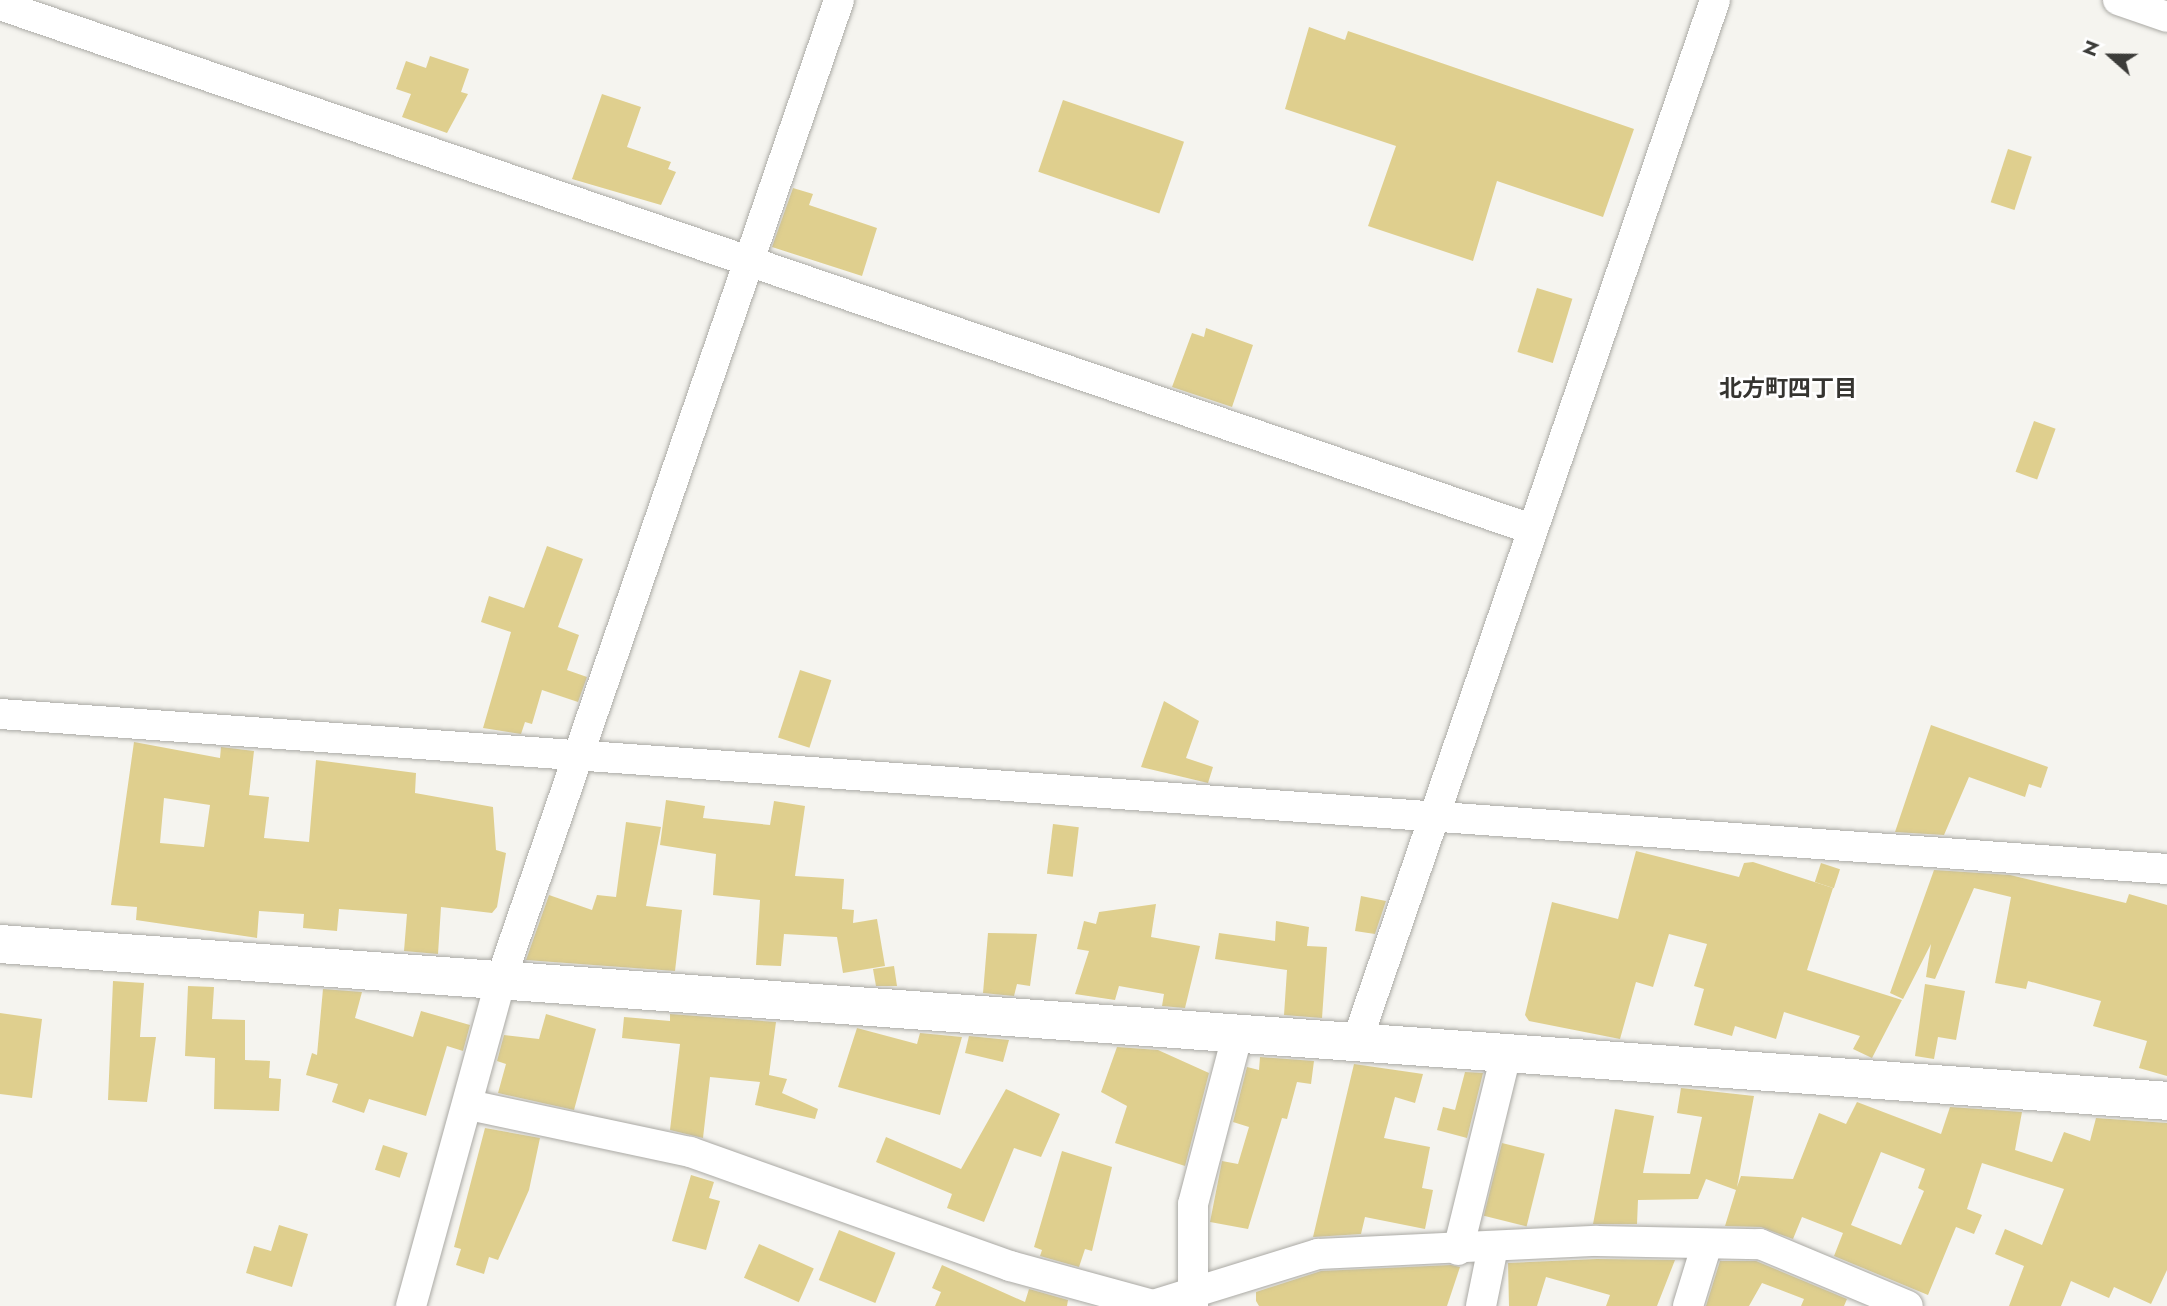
<!DOCTYPE html>
<html>
<head>
<meta charset="utf-8">
<style>
	body { margin:0 }
	#map { position:relative; width:2167px; height:1306px; overflow:hidden; background:#f5f4ef; font-family:Jost,"Noto Sans JP",sans-serif }
	div>[style] { position:absolute }
	.building>* { inset:0; background:#dfcf8e; transform-origin:0 0 }
	.roads { filter:drop-shadow(0 0 2px #abaaa5) drop-shadow(0 0 2px #abaaa5) }
	.street>* { height:30px; margin:-15px; padding:0 15px; transform-origin:15px; border-radius:15px; background:#fff }
	.secondary>* { height:38px; margin:-19px; padding:0 19px; transform-origin:19px; border-radius:19px; background:#fff }
	span { translate:-50% -50%; white-space:nowrap; text-align:center; line-height:1.15; -webkit-text-stroke:5px #fff; paint-order:stroke }
	.neighbourhood-label { font-size:23px; color:#353430; font-weight:700 }
	.north { position:absolute; left:2076px; top:21px; width:70px; height:70px; -webkit-text-stroke:5px #fff; paint-order:stroke; rotate:291deg; font-size:19px; font-weight:700; line-height:28px; text-align:center; color:#3c3c39 }
	.north::after { content:''; display:block; margin:auto; width:24px; height:32px; background:#3c3c39; clip-path:polygon(50% 0,100% 100%,50% 72%,0 100%) }
</style>
</head>
<body>
<div id="map">
	<div class="building">
		<div style="clip-path:polygon(1309px 27px,1345px 40px,1348px 31px,1634px 129px,1603px 217px,1497px 181px,1473px 261px,1368px 226px,1396px 146px,1285px 109px)"></div>
		<div style="clip-path:polygon(430px 56px,469px 69px,461px 92px,468px 94px,447px 133px,402px 117px,411px 94px,396px 89px,406px 61px,426px 68px)"></div>
		<div style="clip-path:polygon(602px 94px,641px 107px,627px 147px,671px 162px,668px 169px,676px 172px,661px 205px,572px 179px)"></div>
		<div style="left:1063px;top:100px;width:128px;height:76px;rotate:19deg"></div>
		<div style="left:2008px;top:149px;width:25px;height:56px;rotate:18deg"></div>
		<div style="clip-path:polygon(793px 188px,813px 194px,809px 205px,877px 228px,862px 276px,772px 247px)"></div>
		<div style="left:1537px;top:288px;width:37px;height:67px;rotate:17deg"></div>
		<div style="clip-path:polygon(1206px 328px,1253px 345px,1232px 407px,1172px 387px,1192px 333px,1204px 337px)"></div>
		<div style="left:2034px;top:421px;width:23px;height:54px;rotate:20deg"></div>
		<div style="clip-path:polygon(547px 546px,583px 559px,558px 627px,579px 635px,567px 670px,587px 677px,578px 702px,542px 690px,532px 724px,525px 722px,521px 734px,483px 728px,511px 632px,481px 622px,489px 596px,524px 608px)"></div>
		<div style="left:800px;top:670px;width:33px;height:71px;rotate:18deg"></div>
		<div style="clip-path:polygon(1164px 701px,1199px 721px,1186px 758px,1213px 767px,1208px 783px,1141px 767px)"></div>
		<div style="clip-path:polygon(1931px 725px,2048px 767px,2041px 788px,2029px 784px,2025px 797px,1969px 777px,1944px 835px,1895px 832px)"></div>
		<div style="clip-path:polygon(evenodd,134px 742px,220px 758px,221px 747px,254px 751px,249px 795px,269px 797px,264px 838px,309px 842px,316px 760px,416px 773px,415px 793px,493px 807px,496px 850px,506px 853px,497px 907px,492px 913px,441px 907px,438px 954px,404px 951px,407px 914px,339px 909px,337px 931px,303px 928px,304px 914px,259px 911px,257px 938px,136px 920px,137px 907px,111px 905px,134px 742px,164px 798px,210px 805px,204px 847px,160px 843px,164px 798px)"></div>
		<div style="clip-path:polygon(666px 800px,705px 806px,703px 818px,770px 825px,774px 801px,805px 806px,795px 876px,844px 879px,842px 909px,854px 910px,853px 923px,877px 919px,885px 966px,843px 973px,837px 937px,784px 934px,781px 966px,756px 965px,760px 900px,713px 895px,716px 854px,660px 845px)"></div>
		<div style="clip-path:polygon(626px 822px,661px 827px,646px 906px,682px 910px,675px 971px,526px 960px,549px 895px,592px 910px,597px 895px,616px 897px)"></div>
		<div style="left:1053px;top:824px;width:26px;height:50px;rotate:7deg"></div>
		<div style="clip-path:polygon(1636px 851px,1739px 877px,1744px 863px,1753px 862px,1833px 888px,1807px 970px,1902px 1000px,1872px 1058px,1853px 1049px,1860px 1036px,1784px 1012px,1776px 1039px,1735px 1026px,1732px 1036px,1694px 1025px,1704px 989px,1694px 986px,1707px 944px,1669px 934px,1653px 987px,1636px 982px,1620px 1039px,1529px 1021px,1525px 1015px,1552px 902px,1618px 919px)"></div>
		<div style="left:1821px;top:863px;width:20px;height:20px;rotate:18deg"></div>
		<div style="clip-path:polygon(1934px 870px,2010px 875px,2126px 903px,2129px 894px,2167px 905px,2167px 1076px,2139px 1068px,2147px 1041px,2093px 1026px,2101px 1001px,2028px 981px,2026px 989px,1995px 983px,2011px 897px,1974px 888px,1935px 979px,1926px 977px,1931px 944px,1903px 999px,1890px 993px)"></div>
		<div style="clip-path:polygon(1361px 896px,1386px 901px,1375px 934px,1355px 931px)"></div>
		<div style="clip-path:polygon(1156px 904px,1151px 937px,1200px 946px,1185px 1008px,1162px 1006px,1164px 994px,1119px 986px,1115px 1000px,1075px 994px,1089px 951px,1077px 949px,1084px 921px,1096px 924px,1099px 912px)"></div>
		<div style="clip-path:polygon(1276px 921px,1309px 927px,1307px 946px,1327px 947px,1322px 1018px,1284px 1015px,1287px 970px,1215px 959px,1219px 933px,1275px 941px)"></div>
		<div style="clip-path:polygon(988px 933px,1037px 934px,1030px 986px,1017px 984px,1014px 996px,983px 993px)"></div>
		<div style="clip-path:polygon(894px 966px,897px 986px,876px 986px,873px 969px)"></div>
		<div style="clip-path:polygon(113px 981px,144px 983px,140px 1037px,156px 1037px,147px 1102px,108px 1100px)"></div>
		<div style="clip-path:polygon(1925px 984px,1965px 991px,1956px 1040px,1938px 1037px,1934px 1059px,1915px 1056px)"></div>
		<div style="clip-path:polygon(188px 986px,214px 987px,212px 1019px,245px 1020px,245px 1060px,270px 1061px,269px 1078px,281px 1079px,279px 1111px,214px 1109px,215px 1058px,185px 1056px)"></div>
		<div style="clip-path:polygon(323px 989px,362px 992px,355px 1018px,413px 1037px,421px 1011px,470px 1025px,463px 1051px,447px 1046px,426px 1116px,369px 1099px,364px 1113px,332px 1102px,338px 1084px,306px 1075px,312px 1053px,317px 1055px)"></div>
		<div style="clip-path:polygon(0 1013px,42px 1019px,32px 1098px,0 1094px)"></div>
		<div style="clip-path:polygon(546px 1014px,596px 1029px,574px 1110px,498px 1093px,506px 1064px,497px 1061px,504px 1035px,539px 1039px)"></div>
		<div style="clip-path:polygon(670px 1014px,776px 1022px,769px 1075px,787px 1079px,782px 1093px,818px 1109px,815px 1119px,755px 1105px,760px 1082px,710px 1077px,703px 1138px,670px 1130px,680px 1044px,622px 1038px,624px 1017px,670px 1021px)"></div>
		<div style="clip-path:polygon(857px 1028px,917px 1044px,920px 1033px,962px 1037px,940px 1115px,838px 1087px)"></div>
		<div style="clip-path:polygon(969px 1036px,1009px 1040px,1003px 1062px,965px 1053px)"></div>
		<div style="clip-path:polygon(1117px 1047px,1158px 1050px,1209px 1073px,1185px 1166px,1115px 1143px,1127px 1106px,1101px 1092px)"></div>
		<div style="clip-path:polygon(1260px 1057px,1314px 1061px,1311px 1084px,1297px 1082px,1287px 1119px,1282px 1118px,1248px 1229px,1210px 1222px,1222px 1161px,1238px 1164px,1249px 1127px,1233px 1122px,1247px 1067px,1259px 1070px)"></div>
		<div style="clip-path:polygon(1354px 1064px,1423px 1074px,1415px 1103px,1395px 1097px,1384px 1138px,1430px 1147px,1422px 1188px,1433px 1190px,1425px 1229px,1365px 1217px,1361px 1234px,1313px 1237px)"></div>
		<div style="clip-path:polygon(1465px 1072px,1483px 1073px,1467px 1138px,1437px 1130px,1443px 1107px,1455px 1110px)"></div>
		<div style="clip-path:polygon(evenodd,1681px 1088px,1754px 1096px,1737px 1187px,1741px 1176px,1793px 1179px,1819px 1113px,1846px 1124px,1857px 1102px,1941px 1134px,1950px 1107px,2022px 1112px,2015px 1150px,2052px 1162px,2064px 1132px,2090px 1141px,2096px 1118px,2167px 1123px,2167px 1270px,2151px 1304px,2114px 1287px,2109px 1298px,2071px 1281px,2061px 1306px,2009px 1306px,2024px 1266px,1995px 1254px,2005px 1229px,2042px 1245px,2064px 1189px,1982px 1163px,1967px 1209px,1982px 1215px,1974px 1234px,1956px 1227px,1928px 1295px,1834px 1256px,1843px 1233px,1802px 1217px,1793px 1239px,1761px 1227px,1725px 1226px,1736px 1190px,1706px 1179px,1698px 1199px,1638px 1200px,1637px 1224px,1593px 1224px,1615px 1109px,1654px 1116px,1643px 1173px,1690px 1174px,1702px 1117px,1677px 1113px,1681px 1088px,1881px 1152px,1925px 1169px,1918px 1188px,1924px 1191px,1901px 1245px,1851px 1225px,1881px 1152px)"></div>
		<div style="clip-path:polygon(1006px 1089px,1060px 1114px,1041px 1157px,1014px 1148px,984px 1222px,947px 1208px,952px 1194px,876px 1162px,886px 1137px,961px 1169px)"></div>
		<div style="clip-path:polygon(485px 1128px,540px 1138px,529px 1190px,498px 1260px,489px 1257px,484px 1274px,456px 1265px,461px 1249px,454px 1247px)"></div>
		<div style="left:1502px;top:1143px;width:44px;height:75px;rotate:14deg"></div>
		<div style="left:383px;top:1145px;width:26px;height:26px;rotate:18deg"></div>
		<div style="clip-path:polygon(1062px 1151px,1112px 1167px,1092px 1251px,1085px 1249px,1079px 1267px,1040px 1256px,1042px 1250px,1034px 1247px)"></div>
		<div style="clip-path:polygon(691px 1175px,714px 1182px,709px 1198px,720px 1201px,706px 1250px,672px 1241px)"></div>
		<div style="clip-path:polygon(279px 1225px,308px 1234px,292px 1287px,246px 1273px,254px 1246px,271px 1251px)"></div>
		<div style="left:839px;top:1230px;width:61px;height:54px;rotate:22deg"></div>
		<div style="left:759px;top:1244px;width:60px;height:37px;rotate:24deg"></div>
		<div style="clip-path:polygon(1597px 1259px,1675px 1260px,1657px 1306px,1606px 1306px,1610px 1295px,1546px 1277px,1537px 1306px,1509px 1306px,1508px 1263px)"></div>
		<div style="clip-path:polygon(1720px 1261px,1756px 1261px,1847px 1299px,1844px 1306px,1801px 1306px,1804px 1299px,1762px 1283px,1749px 1306px,1706px 1306px)"></div>
		<div style="clip-path:polygon(942px 1265px,1025px 1302px,1029px 1289px,1068px 1300px,1067px 1306px,935px 1306px,941px 1292px,932px 1288px)"></div>
		<div style="clip-path:polygon(1451px 1265px,1460px 1267px,1447px 1306px,1259px 1306px,1256px 1301px,1256px 1292px,1321px 1271px)"></div>
	</div>
	<div class="roads">
		<div class="street">
			<div style="left:2118px;top:0;width:52px;rotate:19.1deg"></div>
			<div style="left:0;top:5px;width:1618px;rotate:18.89deg"></div>
			<div style="left:0;top:714px;width:2173px;rotate:4.09deg"></div>
			<div style="left:1356px;top:1044px;width:1104px;rotate:-71.02deg"></div>
			<div style="left:469px;top:1105px;width:226px;rotate:12deg"></div>
			<div style="left:690px;top:1152px;width:340px;rotate:19.6deg"></div>
			<div style="left:1010px;top:1266px;width:148px;rotate:15.3deg"></div>
			<div style="left:1153px;top:1305px;width:173px;rotate:-17.2deg"></div>
			<div style="left:1318px;top:1254px;width:279px;rotate:-2.7deg"></div>
			<div style="left:1597px;top:1241px;width:163px;rotate:1.1deg"></div>
			<div style="left:1760px;top:1244px;width:160px;rotate:22.7deg"></div>
			<div style="left:1458px;top:1250px;width:202px;rotate:-76.2deg"></div>
			<div style="left:411px;top:1306px;width:339px;rotate:-74.6deg"></div>
			<div style="left:501px;top:979px;width:1036px;rotate:-70.95deg"></div>
			<div style="left:1193px;top:1306px;width:102px;rotate:-90deg"></div>
			<div style="left:1193px;top:1204px;width:174px;rotate:-75.3deg"></div>
			<div style="left:1481px;top:1306px;width:60px;rotate:-78.5deg"></div>
			<div style="left:1688px;top:1306px;width:65px;rotate:-73deg"></div>
		</div>
		<div class="secondary">
			<div style="left:0;top:944px;width:2173px;rotate:4.14deg"></div>
		</div>
	</div>
	<div class="neighbourhood-label">
		<span style="left:1788px;top:388px">北方町四丁目</span>
	</div>
	<div class="north">N</div>
</div>
</body>
</html>
